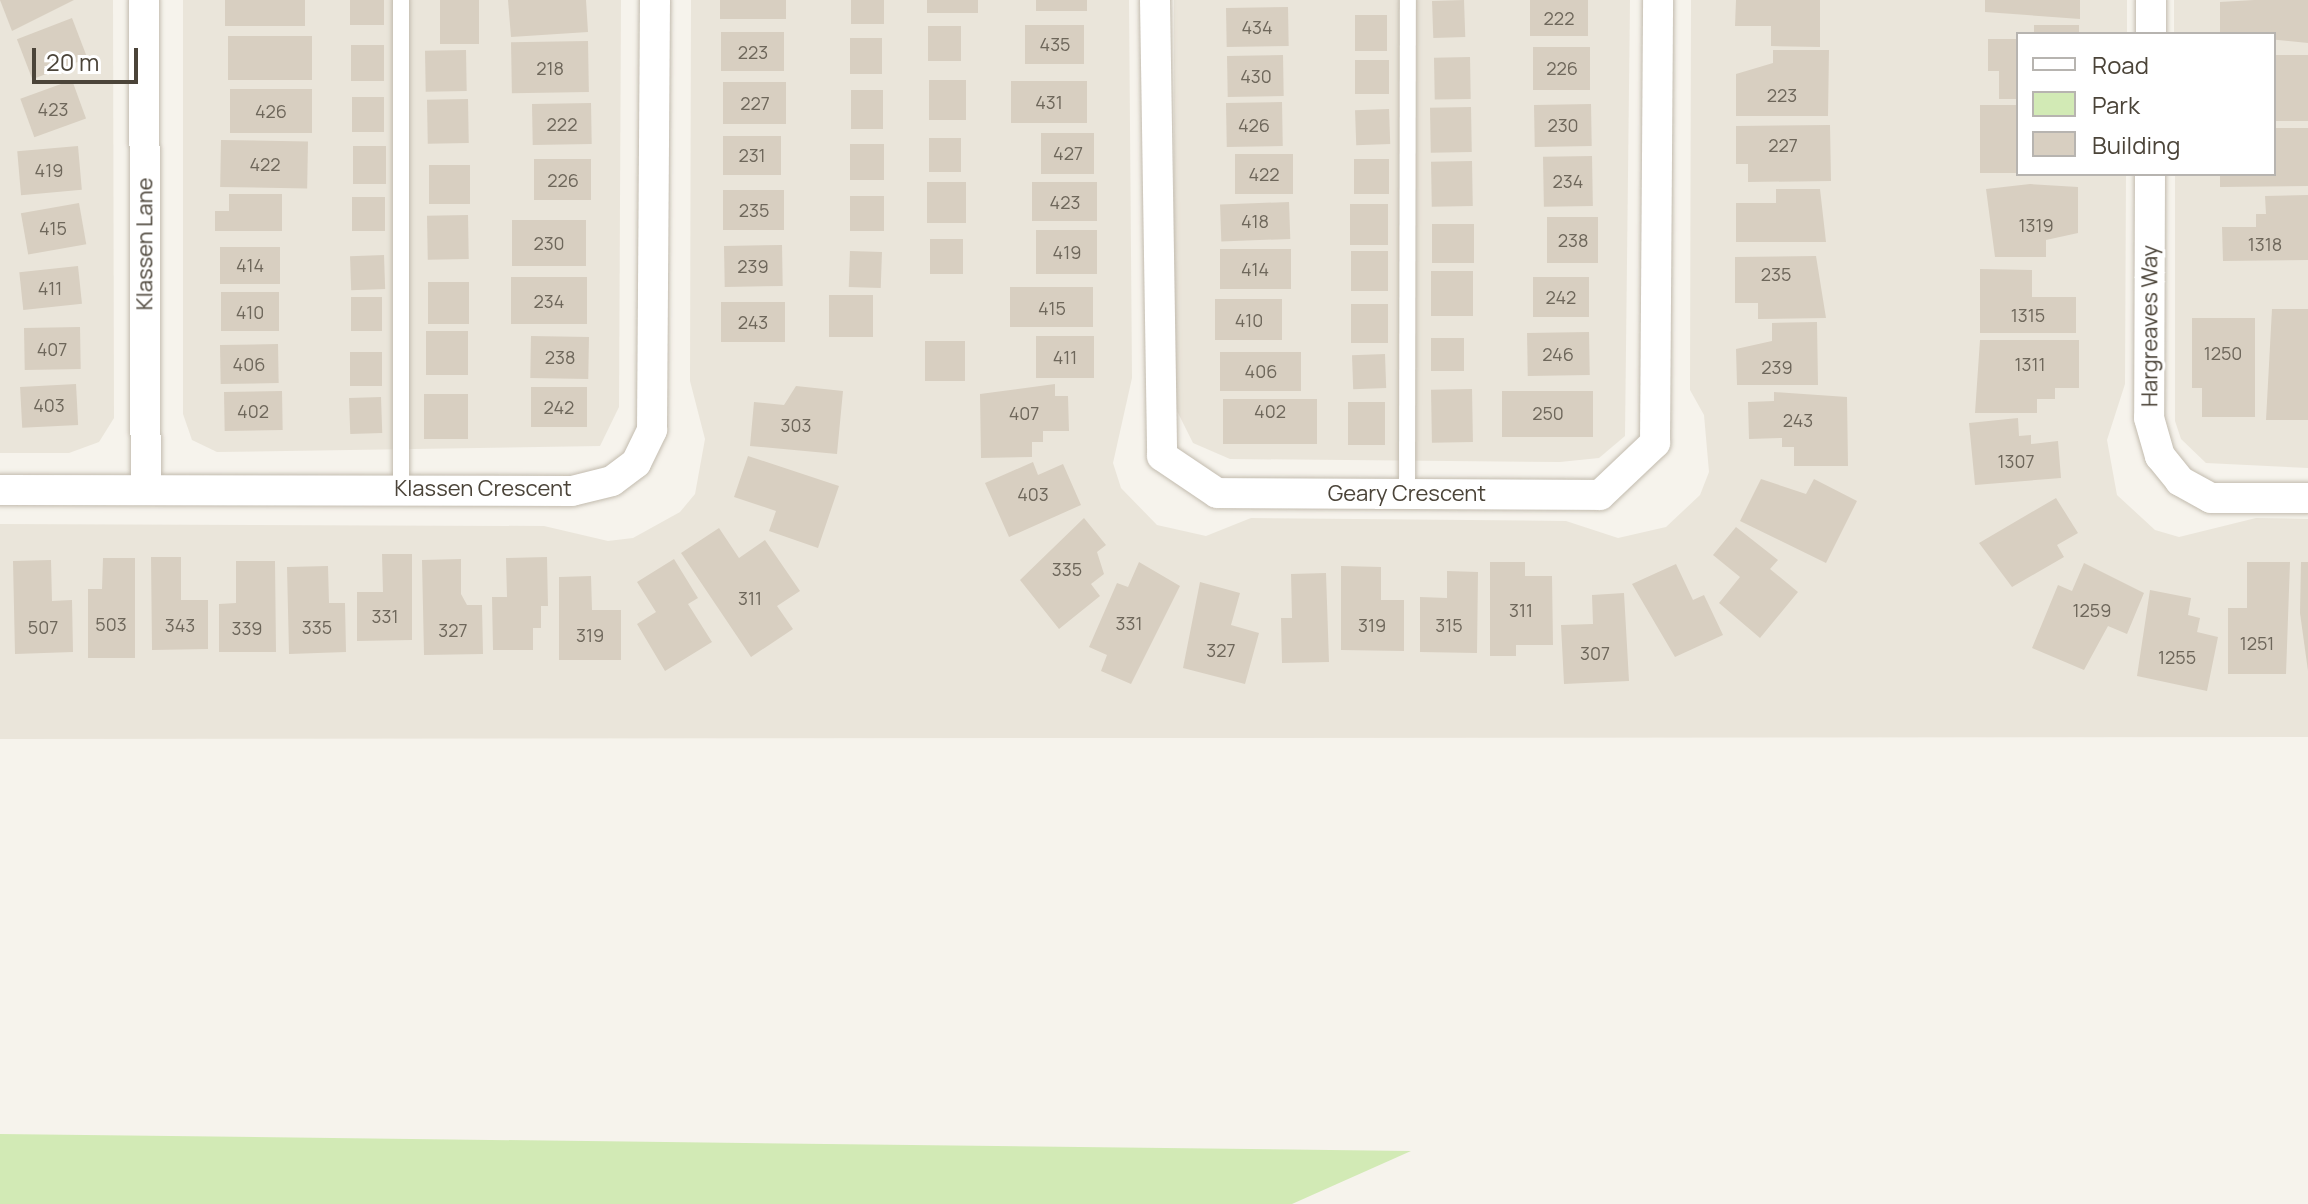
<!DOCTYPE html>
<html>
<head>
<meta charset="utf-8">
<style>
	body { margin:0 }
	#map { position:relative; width:2308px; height:1204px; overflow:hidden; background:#f6f3ec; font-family:Manrope,sans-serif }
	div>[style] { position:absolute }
	.residential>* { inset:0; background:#eae5da }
	.green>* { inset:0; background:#d2eab5 }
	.building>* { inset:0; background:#d8cfc1; transform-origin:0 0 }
	.roads { filter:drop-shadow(0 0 2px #c2bbae) drop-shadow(0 0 2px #c2bbae) }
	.service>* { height:16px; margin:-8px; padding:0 8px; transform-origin:8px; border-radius:8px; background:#fff }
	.minor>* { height:30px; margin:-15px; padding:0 15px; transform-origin:15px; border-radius:15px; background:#fff }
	span { translate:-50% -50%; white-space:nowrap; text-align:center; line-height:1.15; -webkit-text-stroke:6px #fff; paint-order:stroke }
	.number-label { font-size:18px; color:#6e675b }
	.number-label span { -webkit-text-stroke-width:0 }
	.street-label { font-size:22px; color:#4b4439 }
	.legend { position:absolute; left:2016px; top:32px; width:260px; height:144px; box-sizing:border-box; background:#fff; border:2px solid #b7b4b0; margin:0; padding:10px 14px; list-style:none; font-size:24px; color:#4b4439 }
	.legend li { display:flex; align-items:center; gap:16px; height:40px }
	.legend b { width:40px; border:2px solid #b7b4b0 }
	.scale { position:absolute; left:32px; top:48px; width:106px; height:36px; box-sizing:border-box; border:4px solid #4b4439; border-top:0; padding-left:10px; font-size:24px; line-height:28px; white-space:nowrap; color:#4b4439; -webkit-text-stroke:6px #fff; paint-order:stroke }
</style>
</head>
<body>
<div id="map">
	<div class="residential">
		<div style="clip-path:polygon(0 0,113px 0,114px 418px,99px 442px,69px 453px,0 453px)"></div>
		<div style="clip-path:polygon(183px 0,621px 0,619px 407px,600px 446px,217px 452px,192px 440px,183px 414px)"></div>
		<div style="clip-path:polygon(691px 0,1129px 0,1132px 378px,1113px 463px,1121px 488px,1157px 525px,1206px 536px,1251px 518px,1566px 521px,1618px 538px,1666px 527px,1700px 495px,1709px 472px,1704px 415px,1690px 390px,1691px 0,2127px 0,2127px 34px,2018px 34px,2018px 174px,2126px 174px,2125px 384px,2107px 440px,2117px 495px,2155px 530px,2179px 537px,2256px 518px,2308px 519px,2308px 737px,0 739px,0 524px,544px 526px,608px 541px,633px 538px,680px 512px,695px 494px,705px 439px,690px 381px)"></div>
		<div style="clip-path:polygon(1174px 0,1630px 0,1625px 436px,1599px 458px,1560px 462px,1230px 459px,1193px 443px,1174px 405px)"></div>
		<div style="clip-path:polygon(2174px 0,2308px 0,2308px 468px,2206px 463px,2181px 439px,2175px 421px,2175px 174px,2274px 174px,2274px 34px,2174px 34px)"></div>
	</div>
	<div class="green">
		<div style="clip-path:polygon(0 1134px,1411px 1151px,1292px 1204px,0 1204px)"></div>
	</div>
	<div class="building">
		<div style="clip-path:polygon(0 0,74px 0,12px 31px)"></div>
		<div style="left:225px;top:0;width:80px;height:26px"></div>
		<div style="left:350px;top:0;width:34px;height:25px"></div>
		<div style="left:440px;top:0;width:39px;height:44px"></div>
		<div style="clip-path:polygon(508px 0,586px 0,588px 32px,511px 37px)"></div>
		<div style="left:720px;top:0;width:66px;height:19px"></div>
		<div style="left:851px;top:0;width:33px;height:24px"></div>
		<div style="left:927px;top:0;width:51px;height:13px"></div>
		<div style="left:1036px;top:0;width:51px;height:11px"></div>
		<div style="left:1464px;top:0;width:37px;height:32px;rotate:88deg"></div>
		<div style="left:1530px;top:0;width:58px;height:36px"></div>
		<div style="clip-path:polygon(1736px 0,1820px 0,1820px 47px,1771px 46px,1771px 26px,1735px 26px)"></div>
		<div style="clip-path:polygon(1985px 0,2080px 0,2080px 19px,1985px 12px)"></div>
		<div style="clip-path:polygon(2254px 0,2308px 0,2308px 43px,2220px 34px,2220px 2px)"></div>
		<div style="left:1288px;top:7px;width:39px;height:62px;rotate:89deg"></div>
		<div style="left:1355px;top:15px;width:32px;height:36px"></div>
		<div style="left:72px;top:18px;width:43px;height:59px;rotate:69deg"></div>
		<div style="left:1025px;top:25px;width:59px;height:39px"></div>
		<div style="left:2034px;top:25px;width:45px;height:9px"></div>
		<div style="left:928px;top:26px;width:33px;height:35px"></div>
		<div style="left:721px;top:32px;width:63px;height:39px"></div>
		<div style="left:228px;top:36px;width:84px;height:44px"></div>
		<div style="left:850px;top:38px;width:32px;height:36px"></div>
		<div style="clip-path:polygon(1988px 39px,2018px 39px,2018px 99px,1999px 99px,1999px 71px,1988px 71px)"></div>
		<div style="left:588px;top:41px;width:51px;height:77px;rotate:89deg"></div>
		<div style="left:384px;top:45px;width:36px;height:33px;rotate:90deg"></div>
		<div style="left:1533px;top:47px;width:57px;height:43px"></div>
		<div style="left:466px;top:50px;width:41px;height:41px;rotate:89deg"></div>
		<div style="clip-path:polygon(1773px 50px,1829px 50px,1828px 116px,1736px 116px,1736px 74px,1773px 63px)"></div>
		<div style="left:1283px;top:55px;width:41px;height:56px;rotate:89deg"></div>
		<div style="left:2274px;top:55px;width:34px;height:66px"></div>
		<div style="left:1470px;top:57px;width:42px;height:36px;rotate:89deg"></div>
		<div style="left:1355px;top:60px;width:34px;height:34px"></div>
		<div style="left:72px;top:80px;width:41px;height:55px;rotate:70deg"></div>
		<div style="left:929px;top:80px;width:37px;height:40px"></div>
		<div style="left:1087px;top:81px;width:42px;height:76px;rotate:90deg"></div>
		<div style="left:786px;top:82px;width:42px;height:63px;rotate:90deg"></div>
		<div style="left:230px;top:89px;width:82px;height:44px"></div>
		<div style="left:851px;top:90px;width:32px;height:39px"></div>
		<div style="left:352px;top:97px;width:32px;height:35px"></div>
		<div style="left:468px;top:99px;width:44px;height:41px;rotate:89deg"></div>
		<div style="left:1282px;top:102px;width:44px;height:56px;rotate:89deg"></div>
		<div style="left:591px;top:103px;width:41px;height:59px;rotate:89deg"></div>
		<div style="left:1591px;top:104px;width:42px;height:57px;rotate:89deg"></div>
		<div style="left:1980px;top:105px;width:38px;height:68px"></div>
		<div style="left:1471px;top:107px;width:45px;height:41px;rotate:89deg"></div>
		<div style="left:1389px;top:109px;width:35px;height:34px;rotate:88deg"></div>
		<div style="clip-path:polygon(1830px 125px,1831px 181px,1748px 182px,1748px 164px,1736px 164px,1736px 126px)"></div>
		<div style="clip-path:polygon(2274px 128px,2308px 128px,2308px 186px,2220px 187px,2220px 174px,2274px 174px)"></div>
		<div style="left:1041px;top:133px;width:53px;height:41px"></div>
		<div style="left:723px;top:136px;width:58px;height:39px"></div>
		<div style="left:929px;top:138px;width:32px;height:34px"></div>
		<div style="left:221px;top:140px;width:87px;height:47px;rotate:1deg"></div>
		<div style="left:850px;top:144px;width:34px;height:36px"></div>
		<div style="left:78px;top:146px;width:44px;height:61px;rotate:85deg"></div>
		<div style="left:353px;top:146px;width:33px;height:38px"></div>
		<div style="left:1235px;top:154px;width:58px;height:40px"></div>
		<div style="left:1592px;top:156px;width:50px;height:49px;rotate:89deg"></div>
		<div style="left:534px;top:159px;width:57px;height:41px"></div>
		<div style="left:1354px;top:159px;width:35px;height:35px"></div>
		<div style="left:1472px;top:161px;width:45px;height:41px;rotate:89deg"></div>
		<div style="left:429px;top:165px;width:41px;height:39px"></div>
		<div style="left:966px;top:182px;width:41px;height:39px;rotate:90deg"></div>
		<div style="left:1097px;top:182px;width:39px;height:65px;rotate:90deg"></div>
		<div style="clip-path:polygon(2030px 184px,2078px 187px,2078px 233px,2046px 240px,2046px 257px,1995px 257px,1986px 189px)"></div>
		<div style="clip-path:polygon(1776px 189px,1820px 189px,1826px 242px,1736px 242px,1736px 203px,1776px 203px)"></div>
		<div style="left:723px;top:190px;width:61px;height:40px"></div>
		<div style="clip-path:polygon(229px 194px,282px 194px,282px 231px,215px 231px,215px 211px,229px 211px)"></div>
		<div style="clip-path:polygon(2308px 195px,2308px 260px,2223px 261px,2222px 227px,2256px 227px,2256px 214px,2266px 214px,2265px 196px)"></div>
		<div style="left:884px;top:196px;width:35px;height:34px;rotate:90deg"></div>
		<div style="left:352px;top:197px;width:33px;height:34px"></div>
		<div style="left:1289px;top:202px;width:37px;height:69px;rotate:88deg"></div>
		<div style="left:79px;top:203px;width:42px;height:59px;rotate:80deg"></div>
		<div style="left:1350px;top:204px;width:38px;height:41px"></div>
		<div style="left:468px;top:215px;width:44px;height:41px;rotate:89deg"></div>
		<div style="left:1598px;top:217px;width:46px;height:51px;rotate:90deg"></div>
		<div style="left:512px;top:220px;width:74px;height:46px"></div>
		<div style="left:1474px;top:224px;width:39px;height:42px;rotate:90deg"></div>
		<div style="left:1036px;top:230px;width:61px;height:44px"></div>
		<div style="left:930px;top:239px;width:33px;height:35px"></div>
		<div style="left:782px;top:245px;width:41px;height:58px;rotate:89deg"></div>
		<div style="left:220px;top:247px;width:60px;height:37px"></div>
		<div style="left:1220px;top:249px;width:71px;height:40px"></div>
		<div style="left:850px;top:251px;width:32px;height:36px;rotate:2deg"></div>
		<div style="left:1351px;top:251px;width:37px;height:40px"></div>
		<div style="left:384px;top:255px;width:34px;height:34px;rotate:88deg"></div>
		<div style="clip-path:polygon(1816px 256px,1826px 318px,1758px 319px,1758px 303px,1735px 303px,1735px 257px)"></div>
		<div style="left:78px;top:266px;width:38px;height:59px;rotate:84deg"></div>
		<div style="clip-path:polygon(1980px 269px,2032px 270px,2032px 297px,2076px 297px,2076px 333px,1980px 333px)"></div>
		<div style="left:1431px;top:271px;width:42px;height:45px"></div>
		<div style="left:587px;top:277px;width:47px;height:76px;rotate:90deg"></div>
		<div style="left:1533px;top:277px;width:56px;height:40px"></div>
		<div style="left:428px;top:282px;width:41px;height:42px"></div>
		<div style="left:1093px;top:287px;width:40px;height:83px;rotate:90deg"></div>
		<div style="left:279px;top:292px;width:39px;height:58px;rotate:90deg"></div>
		<div style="left:829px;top:295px;width:44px;height:42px"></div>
		<div style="left:351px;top:297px;width:31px;height:34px"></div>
		<div style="left:1282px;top:299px;width:41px;height:67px;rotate:90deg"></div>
		<div style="left:785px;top:302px;width:40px;height:64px;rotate:90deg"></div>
		<div style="left:1351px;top:304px;width:37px;height:39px"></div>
		<div style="clip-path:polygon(2272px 309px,2308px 309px,2308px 420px,2266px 420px)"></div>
		<div style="clip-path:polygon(2192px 318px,2255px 318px,2255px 417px,2202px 417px,2202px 388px,2192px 388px)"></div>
		<div style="clip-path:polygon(1817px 322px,1818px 385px,1737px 385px,1736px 349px,1772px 341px,1772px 323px)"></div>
		<div style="left:80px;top:327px;width:42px;height:56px;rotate:89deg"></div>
		<div style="left:468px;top:331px;width:44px;height:42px;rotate:90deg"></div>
		<div style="left:1589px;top:332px;width:43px;height:62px;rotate:89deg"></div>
		<div style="left:531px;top:336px;width:58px;height:42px;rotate:1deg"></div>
		<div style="left:1036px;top:336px;width:58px;height:42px"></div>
		<div style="left:1431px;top:338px;width:33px;height:33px"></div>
		<div style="clip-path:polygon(1980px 340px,2079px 340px,2079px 388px,2055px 388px,2055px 399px,2037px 399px,2037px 413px,1975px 413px)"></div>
		<div style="left:925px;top:341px;width:40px;height:40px"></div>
		<div style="left:278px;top:344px;width:39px;height:58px;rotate:89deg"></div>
		<div style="left:350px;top:352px;width:32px;height:34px"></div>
		<div style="left:1220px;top:352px;width:81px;height:39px"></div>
		<div style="left:1385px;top:354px;width:34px;height:33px;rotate:88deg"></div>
		<div style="left:76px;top:384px;width:41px;height:56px;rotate:87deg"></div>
		<div style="clip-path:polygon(1055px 384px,1055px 396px,1068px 396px,1069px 431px,1043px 431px,1043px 442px,1032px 442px,1032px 457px,981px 458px,980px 394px)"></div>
		<div style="clip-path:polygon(796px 386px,843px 391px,837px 454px,750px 446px,754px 402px,784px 405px)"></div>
		<div style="left:531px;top:387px;width:56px;height:40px"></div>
		<div style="left:1472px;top:389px;width:53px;height:41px;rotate:89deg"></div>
		<div style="left:282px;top:391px;width:39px;height:58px;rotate:89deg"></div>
		<div style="left:1502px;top:391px;width:91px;height:46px"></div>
		<div style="clip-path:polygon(1774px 392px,1847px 397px,1848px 466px,1794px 466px,1794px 447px,1782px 447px,1782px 438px,1749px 439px,1748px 402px,1774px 401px)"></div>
		<div style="left:424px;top:394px;width:44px;height:45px"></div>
		<div style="left:381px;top:397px;width:36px;height:32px;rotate:88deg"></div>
		<div style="left:1223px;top:399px;width:94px;height:45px"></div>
		<div style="left:1348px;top:402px;width:37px;height:43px"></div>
		<div style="clip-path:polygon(2018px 418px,2019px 436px,2031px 435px,2031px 444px,2058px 441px,2061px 478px,1975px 485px,1969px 423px)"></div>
		<div style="clip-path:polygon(748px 456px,839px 486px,818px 548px,769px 531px,776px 511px,734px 497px)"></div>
		<div style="clip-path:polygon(1033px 462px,1038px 475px,1063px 464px,1081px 505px,1009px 537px,985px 483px)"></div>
		<div style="clip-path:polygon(1761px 479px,1806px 494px,1814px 479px,1857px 501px,1826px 563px,1740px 521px)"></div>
		<div style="clip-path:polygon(2056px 498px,2078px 533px,2057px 545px,2064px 557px,2012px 587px,1979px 543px)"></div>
		<div style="clip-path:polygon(1084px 518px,1106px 545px,1097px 552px,1104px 574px,1091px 584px,1100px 596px,1059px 629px,1020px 580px)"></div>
		<div style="clip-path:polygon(1736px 527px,1778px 560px,1770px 569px,1798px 592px,1760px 638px,1719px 603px,1740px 577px,1713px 555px)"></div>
		<div style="clip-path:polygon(719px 528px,739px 558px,765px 540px,800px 591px,777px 606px,793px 629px,751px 657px,681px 553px)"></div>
		<div style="clip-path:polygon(382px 554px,412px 554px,412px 640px,357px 641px,357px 592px,383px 592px)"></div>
		<div style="clip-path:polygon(151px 557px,181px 557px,181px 600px,208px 600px,208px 649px,152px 650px)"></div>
		<div style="clip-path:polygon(547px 557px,548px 606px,541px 606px,541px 628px,533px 628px,533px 650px,493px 650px,492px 597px,507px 597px,506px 558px)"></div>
		<div style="clip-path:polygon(103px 558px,135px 558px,135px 658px,88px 658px,88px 589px,102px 589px)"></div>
		<div style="clip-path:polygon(461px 559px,461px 594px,467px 605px,482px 605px,483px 654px,424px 655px,422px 560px)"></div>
		<div style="clip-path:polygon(674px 559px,698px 598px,688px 604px,712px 642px,665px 671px,637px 624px,656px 612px,637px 582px)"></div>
		<div style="clip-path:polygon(51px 560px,52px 601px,72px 600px,73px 652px,15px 654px,13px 561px)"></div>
		<div style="clip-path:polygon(236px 561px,275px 561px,276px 652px,219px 652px,219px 604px,236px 603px)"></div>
		<div style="clip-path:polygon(1139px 562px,1180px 586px,1131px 684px,1101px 671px,1107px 655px,1089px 647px,1117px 583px,1128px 587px)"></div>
		<div style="clip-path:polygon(1490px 562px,1525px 562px,1525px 576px,1552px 576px,1553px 645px,1516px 645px,1516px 656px,1490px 656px)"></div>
		<div style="clip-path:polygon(2247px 562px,2290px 562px,2286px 674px,2228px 674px,2228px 608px,2247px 608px)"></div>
		<div style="clip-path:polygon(2301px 562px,2308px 562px,2308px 671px,2300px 613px)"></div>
		<div style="clip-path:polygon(2084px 563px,2144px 593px,2127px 634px,2108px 626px,2084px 670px,2032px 648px,2058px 585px,2072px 591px)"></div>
		<div style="clip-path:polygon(1676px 564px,1693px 600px,1704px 595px,1723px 635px,1675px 657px,1632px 584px)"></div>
		<div style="clip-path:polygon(328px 566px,329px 603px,345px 603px,346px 652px,289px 654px,287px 567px)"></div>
		<div style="clip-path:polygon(1341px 566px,1381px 567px,1381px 600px,1404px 600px,1404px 651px,1341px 650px)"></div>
		<div style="clip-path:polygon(1447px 571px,1478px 572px,1477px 653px,1420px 652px,1420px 597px,1447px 598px)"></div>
		<div style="clip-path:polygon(1326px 573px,1329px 662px,1282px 663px,1281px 618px,1292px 618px,1291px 574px)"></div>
		<div style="clip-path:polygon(591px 576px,592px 610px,621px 610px,621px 660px,559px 660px,559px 577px)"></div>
		<div style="clip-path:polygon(1200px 582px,1240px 593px,1231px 625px,1259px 633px,1245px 684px,1183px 668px)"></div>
		<div style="clip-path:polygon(2150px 590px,2191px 598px,2188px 615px,2200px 618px,2197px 632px,2218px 637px,2207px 691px,2137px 676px)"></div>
		<div style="clip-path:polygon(1624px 593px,1629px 681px,1564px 684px,1561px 625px,1593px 624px,1592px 595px)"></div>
	</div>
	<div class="roads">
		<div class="service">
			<div style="left:401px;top:0;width:489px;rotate:90deg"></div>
			<div style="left:1407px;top:494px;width:494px;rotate:-89.9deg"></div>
		</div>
		<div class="minor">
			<div style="left:144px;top:0;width:488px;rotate:89.8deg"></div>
			<div style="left:1155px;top:0;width:456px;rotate:89.1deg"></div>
			<div style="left:1162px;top:456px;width:66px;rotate:33.9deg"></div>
			<div style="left:1217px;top:493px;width:383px;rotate:0.3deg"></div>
			<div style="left:1600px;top:495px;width:76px;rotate:-43.4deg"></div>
			<div style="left:1655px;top:443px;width:443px;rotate:-89.6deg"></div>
			<div style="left:2151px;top:34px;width:34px;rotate:-90deg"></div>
			<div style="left:2150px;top:174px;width:244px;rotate:90.2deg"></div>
			<div style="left:2149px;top:418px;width:40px;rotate:74deg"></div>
			<div style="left:2160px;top:456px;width:32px;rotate:51deg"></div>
			<div style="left:2180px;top:481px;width:35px;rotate:29deg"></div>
			<div style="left:2211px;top:498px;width:97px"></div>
			<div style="left:0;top:490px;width:572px;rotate:0.1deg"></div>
			<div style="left:572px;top:491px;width:41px;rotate:-14deg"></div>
			<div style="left:612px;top:481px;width:30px;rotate:-37deg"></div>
			<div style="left:636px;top:463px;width:37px;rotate:-64deg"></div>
			<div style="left:652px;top:430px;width:430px;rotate:-89.6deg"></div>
		</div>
	</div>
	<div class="number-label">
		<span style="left:1559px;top:18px">222</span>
		<span style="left:1257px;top:27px">434</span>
		<span style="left:1055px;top:44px">435</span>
		<span style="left:753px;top:52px">223</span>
		<span style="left:550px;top:68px">218</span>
		<span style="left:1562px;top:68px">226</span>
		<span style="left:1256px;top:76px">430</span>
		<span style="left:1782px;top:95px">223</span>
		<span style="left:1049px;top:102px">431</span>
		<span style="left:755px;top:103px">227</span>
		<span style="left:53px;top:109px">423</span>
		<span style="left:271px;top:111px">426</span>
		<span style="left:562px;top:124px">222</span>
		<span style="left:1254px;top:125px">426</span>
		<span style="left:1563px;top:125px">230</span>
		<span style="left:1783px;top:145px">227</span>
		<span style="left:1068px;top:153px">427</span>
		<span style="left:752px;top:155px">231</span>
		<span style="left:265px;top:164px">422</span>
		<span style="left:49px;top:170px">419</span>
		<span style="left:1264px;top:174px">422</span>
		<span style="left:563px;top:180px">226</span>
		<span style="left:1568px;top:181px">234</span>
		<span style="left:1065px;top:202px">423</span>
		<span style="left:754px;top:210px">235</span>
		<span style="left:1255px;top:221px">418</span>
		<span style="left:2036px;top:225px">1319</span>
		<span style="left:53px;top:228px">415</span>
		<span style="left:1573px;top:240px">238</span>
		<span style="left:549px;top:243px">230</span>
		<span style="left:2265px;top:244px">1318</span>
		<span style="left:1067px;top:252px">419</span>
		<span style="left:250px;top:265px">414</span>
		<span style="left:753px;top:266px">239</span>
		<span style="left:1255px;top:269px">414</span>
		<span style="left:1776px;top:274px">235</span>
		<span style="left:50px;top:288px">411</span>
		<span style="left:1561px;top:297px">242</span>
		<span style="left:549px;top:301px">234</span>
		<span style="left:1052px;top:308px">415</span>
		<span style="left:250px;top:312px">410</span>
		<span style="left:2028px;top:315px">1315</span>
		<span style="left:1249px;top:320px">410</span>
		<span style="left:753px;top:322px">243</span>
		<span style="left:52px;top:349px">407</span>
		<span style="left:2223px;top:353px">1250</span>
		<span style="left:1558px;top:354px">246</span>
		<span style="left:560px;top:357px">238</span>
		<span style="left:1065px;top:357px">411</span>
		<span style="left:249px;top:364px">406</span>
		<span style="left:2030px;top:364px">1311</span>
		<span style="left:1777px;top:367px">239</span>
		<span style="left:1261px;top:371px">406</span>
		<span style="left:49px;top:405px">403</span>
		<span style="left:559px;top:407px">242</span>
		<span style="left:253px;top:411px">402</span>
		<span style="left:1270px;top:411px">402</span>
		<span style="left:1024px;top:413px">407</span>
		<span style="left:1548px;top:413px">250</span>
		<span style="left:1798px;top:420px">243</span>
		<span style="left:796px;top:425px">303</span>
		<span style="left:2016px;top:461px">1307</span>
		<span style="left:1033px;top:494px">403</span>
		<span style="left:1067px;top:569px">335</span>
		<span style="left:750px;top:598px">311</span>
		<span style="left:1521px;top:610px">311</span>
		<span style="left:2092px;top:610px">1259</span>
		<span style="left:385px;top:616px">331</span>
		<span style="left:1129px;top:623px">331</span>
		<span style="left:111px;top:624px">503</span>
		<span style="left:180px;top:625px">343</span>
		<span style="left:1372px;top:625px">319</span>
		<span style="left:1449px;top:625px">315</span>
		<span style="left:43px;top:627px">507</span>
		<span style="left:317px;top:627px">335</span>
		<span style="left:247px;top:628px">339</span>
		<span style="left:453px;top:630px">327</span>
		<span style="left:590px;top:635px">319</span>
		<span style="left:2257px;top:643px">1251</span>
		<span style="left:1221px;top:650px">327</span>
		<span style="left:1595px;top:653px">307</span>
		<span style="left:2177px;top:657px">1255</span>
	</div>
	<div class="street-label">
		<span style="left:145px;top:244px;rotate:-90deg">Klassen Lane</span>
		<span style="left:2150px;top:326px;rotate:-90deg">Hargreaves Way</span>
		<span style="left:483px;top:489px">Klassen Crescent</span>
		<span style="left:1407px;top:494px">Geary Crescent</span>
	</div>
	<ul class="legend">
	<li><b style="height:10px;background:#fff"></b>Road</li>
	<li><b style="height:22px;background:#d2eab5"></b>Park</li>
	<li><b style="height:22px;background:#d8cfc1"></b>Building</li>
	</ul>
	<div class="scale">20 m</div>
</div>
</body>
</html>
